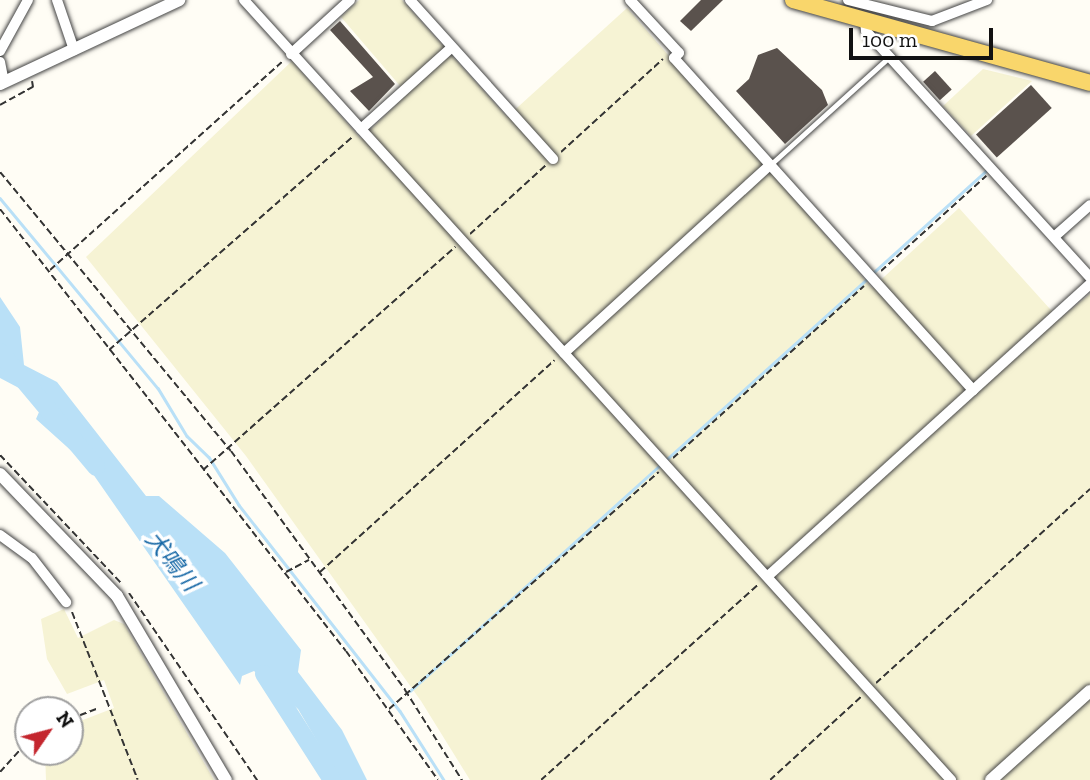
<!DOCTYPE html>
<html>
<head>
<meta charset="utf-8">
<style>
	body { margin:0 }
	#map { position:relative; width:1090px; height:780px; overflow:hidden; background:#fffdf5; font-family:"Zilla Slab","Noto Sans JP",serif }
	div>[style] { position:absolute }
	.farmland>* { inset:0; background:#f6f3d4 }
	.water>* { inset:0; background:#b9e0f7 }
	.stream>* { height:2.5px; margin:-1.25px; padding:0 1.25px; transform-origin:1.25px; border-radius:1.25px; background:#b9e0f7 }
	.river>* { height:18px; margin:-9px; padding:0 9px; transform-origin:9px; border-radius:9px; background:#b9e0f7 }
	.building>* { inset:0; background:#5a524d; transform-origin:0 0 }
	.path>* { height:2px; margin-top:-1px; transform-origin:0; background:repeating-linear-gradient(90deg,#333 0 7px,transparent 0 10.5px) }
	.roads { filter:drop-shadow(0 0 2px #444) drop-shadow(0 0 2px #444) }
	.service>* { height:5px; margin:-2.5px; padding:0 2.5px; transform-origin:2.5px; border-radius:2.5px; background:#fff }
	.minor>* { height:10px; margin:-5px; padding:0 5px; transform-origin:5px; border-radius:5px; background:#fff }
	.tertiary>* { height:12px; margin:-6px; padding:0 6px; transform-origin:6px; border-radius:6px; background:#fff }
	.primary>* { height:16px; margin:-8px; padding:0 8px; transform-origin:8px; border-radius:8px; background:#f9d66b }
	span { translate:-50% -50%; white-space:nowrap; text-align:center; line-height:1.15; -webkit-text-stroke:7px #fff; paint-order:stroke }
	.water-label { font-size:23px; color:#1768a6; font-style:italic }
	.north { position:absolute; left:14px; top:696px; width:70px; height:70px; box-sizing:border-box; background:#fff; border:2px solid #a0a0a0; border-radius:50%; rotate:55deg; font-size:19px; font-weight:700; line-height:28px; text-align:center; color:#111 }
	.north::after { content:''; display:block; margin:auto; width:24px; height:32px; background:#c4262e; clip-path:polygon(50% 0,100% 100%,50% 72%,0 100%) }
	.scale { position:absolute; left:849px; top:28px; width:144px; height:32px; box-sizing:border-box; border:4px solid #111; border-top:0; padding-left:9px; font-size:21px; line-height:24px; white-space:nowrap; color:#111; -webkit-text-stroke:5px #fff; paint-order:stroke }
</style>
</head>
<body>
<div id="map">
	<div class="farmland">
		<div style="clip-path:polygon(359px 0,402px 0,507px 117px,627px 8px,872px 288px,959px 208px,1059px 319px,1090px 294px,1090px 780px,470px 780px,421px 701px,246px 456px,86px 257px,292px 61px,361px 139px,407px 94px,341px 17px)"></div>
		<div style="clip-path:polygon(983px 69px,1032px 81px,971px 136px,943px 106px)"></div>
		<div style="clip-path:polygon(64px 609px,78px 638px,114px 620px,124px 624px,214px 780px,46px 780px,45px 752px,70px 752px,70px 725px,114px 708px,104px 680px,67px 694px,47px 659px,41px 619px)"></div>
	</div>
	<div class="water">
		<div style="clip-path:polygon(0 297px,20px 327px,24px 365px,57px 382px,146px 496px,159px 496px,225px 553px,301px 650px,298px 672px,342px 730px,367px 780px,330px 780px,333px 768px,298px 709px,254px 671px,242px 676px,240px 685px,86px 464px,36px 419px,39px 412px,84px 449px,53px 406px,0 378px)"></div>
	</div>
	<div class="stream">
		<div style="left:0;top:198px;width:247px;rotate:50.3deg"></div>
		<div style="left:158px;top:388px;width:56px;rotate:58.9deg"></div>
		<div style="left:187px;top:436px;width:30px;rotate:44deg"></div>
		<div style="left:209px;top:457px;width:57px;rotate:58deg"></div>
		<div style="left:239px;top:505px;width:261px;rotate:52deg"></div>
		<div style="left:400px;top:711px;width:82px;rotate:57.5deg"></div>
		<div style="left:874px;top:272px;width:154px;rotate:-42.1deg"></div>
		<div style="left:666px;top:460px;width:273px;rotate:-42deg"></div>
		<div style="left:410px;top:691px;width:338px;rotate:-42.1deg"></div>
	</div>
	<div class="river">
		<div style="left:0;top:352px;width:150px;rotate:50.1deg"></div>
		<div style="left:264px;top:674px;width:126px;rotate:57.3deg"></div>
	</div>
	<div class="building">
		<div style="clip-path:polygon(701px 0,723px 0,691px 31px,680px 21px)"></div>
		<div style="clip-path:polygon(340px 21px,395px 84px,369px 111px,350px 91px,373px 77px,330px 30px)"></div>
		<div style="clip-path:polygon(777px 48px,822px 90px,828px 105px,785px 144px,736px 91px,749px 79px,758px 55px)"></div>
		<div style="left:935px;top:71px;width:25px;height:16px;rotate:48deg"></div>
		<div style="left:1031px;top:85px;width:31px;height:74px;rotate:48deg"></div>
	</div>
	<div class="path">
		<div style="left:0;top:105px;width:38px;rotate:-29deg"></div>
		<div style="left:33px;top:87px;width:6px;rotate:-99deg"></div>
		<div style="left:561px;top:152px;width:138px;rotate:-42.4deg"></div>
		<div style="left:0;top:172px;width:362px;rotate:50.4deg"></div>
		<div style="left:231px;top:451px;width:296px;rotate:53.9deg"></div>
		<div style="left:405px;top:690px;width:107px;rotate:57.7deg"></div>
		<div style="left:0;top:209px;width:561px;rotate:51.95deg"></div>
		<div style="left:346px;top:651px;width:158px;rotate:54.5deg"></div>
		<div style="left:470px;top:234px;width:103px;rotate:-42.2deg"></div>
		<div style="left:50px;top:270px;width:313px;rotate:-41.9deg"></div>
		<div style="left:881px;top:271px;width:142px;rotate:-42.1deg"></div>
		<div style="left:109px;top:350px;width:323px;rotate:-41.2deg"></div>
		<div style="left:0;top:455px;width:176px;rotate:46.6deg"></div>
		<div style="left:673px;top:458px;width:257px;rotate:-42deg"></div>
		<div style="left:203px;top:470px;width:337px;rotate:-41.5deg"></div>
		<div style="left:286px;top:572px;width:26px;rotate:-28deg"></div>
		<div style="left:320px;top:572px;width:316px;rotate:-42.1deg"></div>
		<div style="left:129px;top:593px;width:227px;rotate:55.6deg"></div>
		<div style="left:72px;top:612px;width:180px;rotate:68.6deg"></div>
		<div style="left:876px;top:683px;width:289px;rotate:-42.2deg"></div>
		<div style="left:389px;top:709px;width:359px;rotate:-41.3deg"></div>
		<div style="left:70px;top:719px;width:28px;rotate:-21deg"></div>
		<div style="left:0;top:772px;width:42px;rotate:-47.9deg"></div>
		<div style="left:541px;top:780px;width:293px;rotate:-42deg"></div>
		<div style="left:770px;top:780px;width:123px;rotate:-42.4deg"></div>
	</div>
	<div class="roads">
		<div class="service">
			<div style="left:770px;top:165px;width:161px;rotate:-42.2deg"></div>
		</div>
		<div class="minor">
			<div style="left:57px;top:0;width:53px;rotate:71.2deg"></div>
			<div style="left:244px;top:0;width:1053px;rotate:47.81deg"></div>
			<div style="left:410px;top:0;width:214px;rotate:48deg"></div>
			<div style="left:630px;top:0;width:72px;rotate:47.2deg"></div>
			<div style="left:679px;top:53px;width:7px;rotate:135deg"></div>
			<div style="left:674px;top:58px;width:447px;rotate:48deg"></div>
			<div style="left:848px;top:0;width:87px;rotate:14deg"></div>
			<div style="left:932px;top:21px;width:59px;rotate:-20.9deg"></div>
			<div style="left:865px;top:21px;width:10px;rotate:84deg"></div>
			<div style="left:866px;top:31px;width:333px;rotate:47.7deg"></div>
			<div style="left:0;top:51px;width:58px;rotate:-61.2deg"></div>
			<div style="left:291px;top:54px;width:80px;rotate:-42.5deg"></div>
			<div style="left:0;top:62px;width:20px;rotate:79deg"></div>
			<div style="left:361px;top:129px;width:122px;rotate:-42deg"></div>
			<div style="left:1054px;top:237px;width:48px;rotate:-41.6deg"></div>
			<div style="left:564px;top:353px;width:279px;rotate:-42.4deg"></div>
			<div style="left:0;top:535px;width:39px;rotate:36deg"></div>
			<div style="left:32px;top:558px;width:56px;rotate:52.3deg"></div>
			<div style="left:768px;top:576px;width:435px;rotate:-42.2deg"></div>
		</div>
		<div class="tertiary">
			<div style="left:0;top:84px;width:198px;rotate:-25.1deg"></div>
			<div style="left:0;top:474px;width:169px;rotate:46.2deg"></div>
			<div style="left:117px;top:596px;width:214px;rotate:59.4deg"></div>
			<div style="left:991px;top:780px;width:133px;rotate:-42deg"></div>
		</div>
		<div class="primary">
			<div style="left:793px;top:0;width:308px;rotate:15.6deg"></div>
		</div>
	</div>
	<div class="water-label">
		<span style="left:172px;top:561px;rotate:51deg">犬鳴川</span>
	</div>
	<div class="north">N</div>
	<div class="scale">100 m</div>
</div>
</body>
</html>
